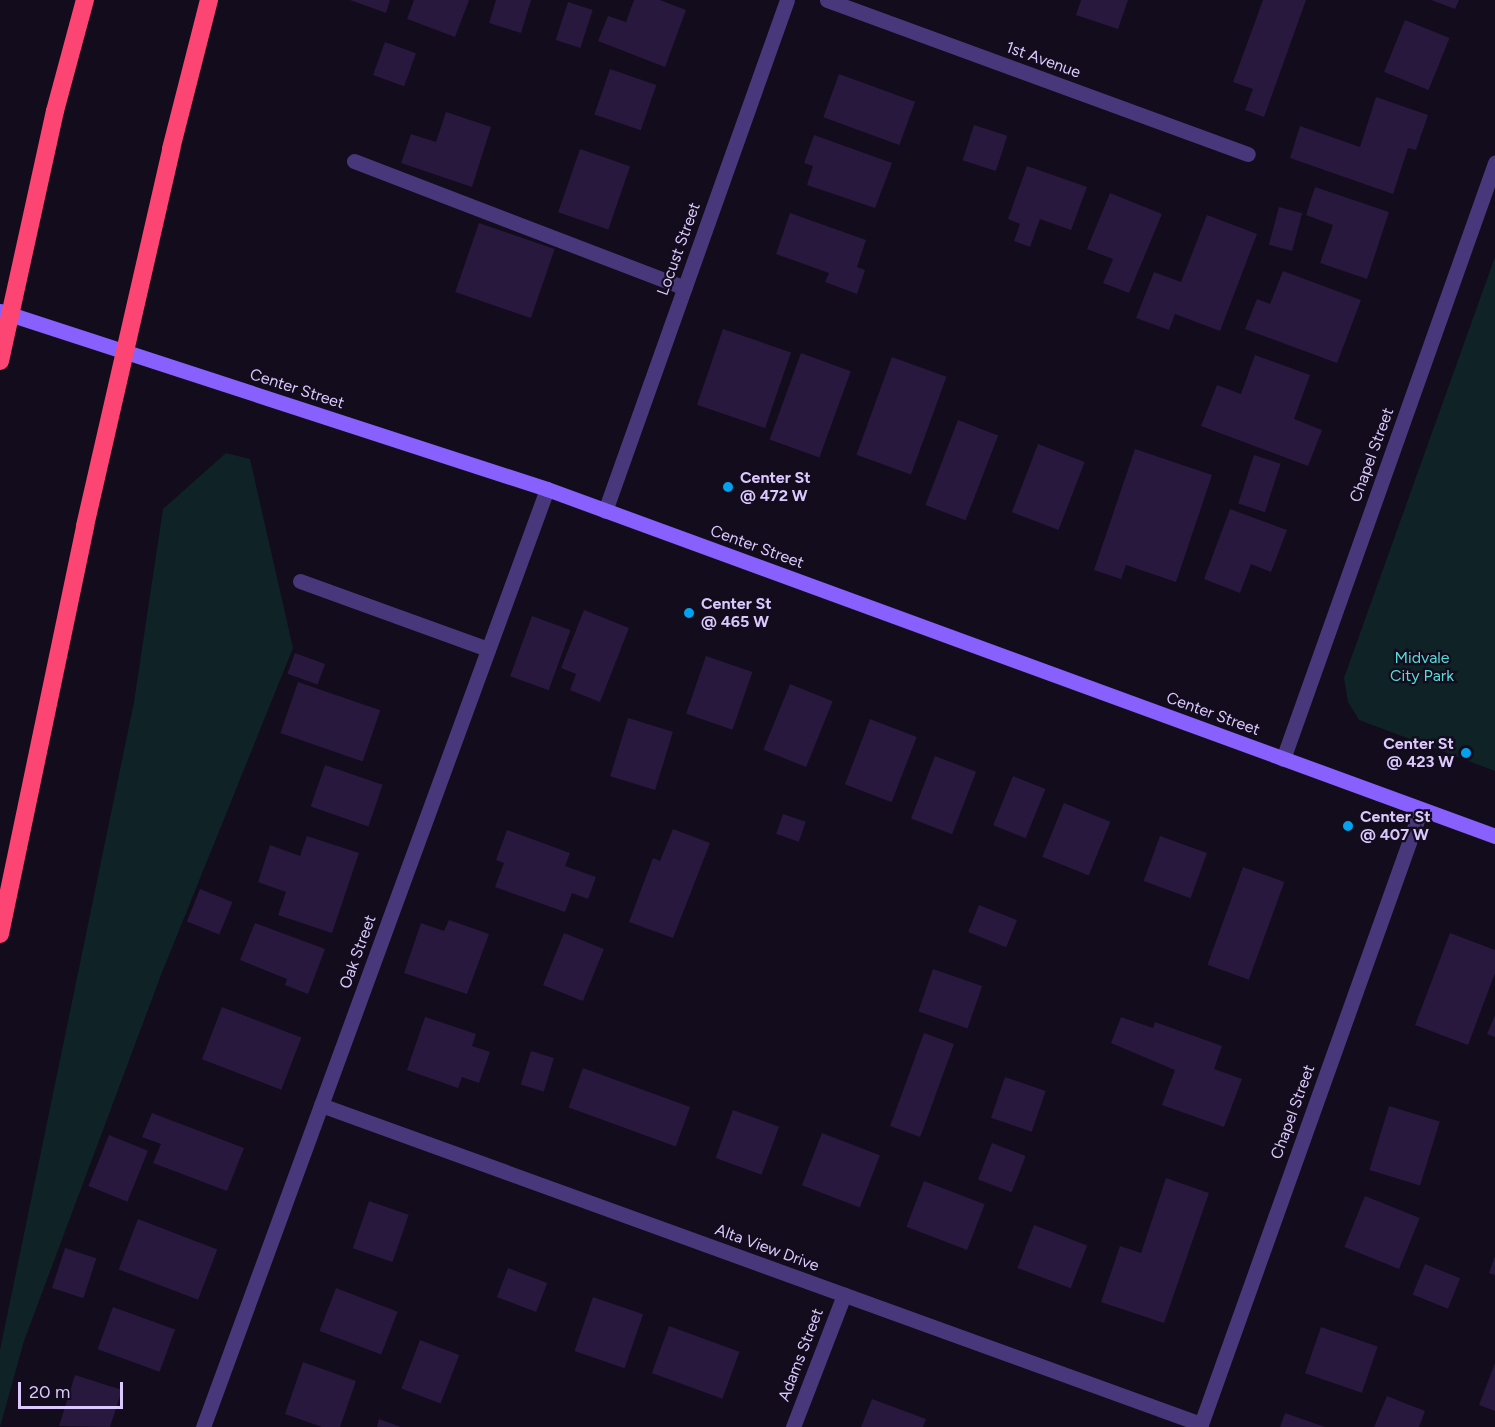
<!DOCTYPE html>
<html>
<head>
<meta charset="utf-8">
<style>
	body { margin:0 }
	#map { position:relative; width:1495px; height:1427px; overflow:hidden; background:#120c1d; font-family:Figtree,sans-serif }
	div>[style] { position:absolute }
	.green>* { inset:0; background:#0f2226 }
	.building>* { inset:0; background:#28183d; transform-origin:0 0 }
	.lane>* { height:15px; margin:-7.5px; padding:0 7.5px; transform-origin:7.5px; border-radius:7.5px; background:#49377b }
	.street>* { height:15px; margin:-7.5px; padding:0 7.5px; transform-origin:7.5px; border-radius:7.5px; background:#49377b }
	.secondary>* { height:15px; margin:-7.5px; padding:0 7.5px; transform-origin:7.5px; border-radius:7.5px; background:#8860fd }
	.highway>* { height:18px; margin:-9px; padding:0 9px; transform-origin:9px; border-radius:9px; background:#fc4573 }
	.highway-bridge>* { height:18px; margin:-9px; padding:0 9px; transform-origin:9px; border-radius:9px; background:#fc4573 }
	.dots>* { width:16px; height:16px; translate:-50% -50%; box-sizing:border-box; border:3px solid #120c1d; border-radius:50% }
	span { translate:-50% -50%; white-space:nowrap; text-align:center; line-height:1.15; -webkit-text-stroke:4.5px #120c1d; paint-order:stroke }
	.street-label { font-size:16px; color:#dac8fe }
	.poi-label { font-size:16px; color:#dac8fe; font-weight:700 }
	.left { translate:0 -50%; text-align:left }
	.right { translate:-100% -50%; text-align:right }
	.park-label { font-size:16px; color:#56dcd9 }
	.scale { position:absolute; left:18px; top:1382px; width:105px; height:27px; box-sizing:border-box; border:3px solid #dac8fe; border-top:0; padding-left:8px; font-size:18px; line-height:21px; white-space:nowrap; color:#dac8fe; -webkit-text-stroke:4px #120c1d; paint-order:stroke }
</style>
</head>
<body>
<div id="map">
	<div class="green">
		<div style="clip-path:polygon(1495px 257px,1495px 771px,1359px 720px,1348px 702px,1344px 678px)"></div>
		<div style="clip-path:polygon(226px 453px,250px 459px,293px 648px,161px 975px,24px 1341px,0 1427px,0 1350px,134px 702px,163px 509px)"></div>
	</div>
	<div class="building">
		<div style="clip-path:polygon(350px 0,390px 0,386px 13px)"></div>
		<div style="clip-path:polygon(414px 0,469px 0,455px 37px,407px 19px)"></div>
		<div style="clip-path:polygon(496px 0,531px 0,521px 33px,489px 23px)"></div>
		<div style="clip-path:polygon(634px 0,660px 0,686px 10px,665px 67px,598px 41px,608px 16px,626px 22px)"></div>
		<div style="clip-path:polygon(1081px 0,1128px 0,1118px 29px,1076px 15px)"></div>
		<div style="clip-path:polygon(1263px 0,1306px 0,1264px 117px,1245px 110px,1253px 89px,1233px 82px)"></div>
		<div style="clip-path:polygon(1431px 0,1459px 0,1455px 9px)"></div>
		<div style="left:568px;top:2px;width:26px;height:40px;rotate:18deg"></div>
		<div style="left:1405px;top:20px;width:48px;height:56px;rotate:22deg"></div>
		<div style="left:385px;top:42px;width:33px;height:35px;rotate:20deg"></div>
		<div style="left:610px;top:69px;width:49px;height:48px;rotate:19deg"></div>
		<div style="left:839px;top:74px;width:81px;height:46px;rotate:20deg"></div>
		<div style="clip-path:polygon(1376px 97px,1428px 115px,1416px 150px,1408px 148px,1393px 194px,1290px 158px,1300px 126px,1360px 147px)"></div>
		<div style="clip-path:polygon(446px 112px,491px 127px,472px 187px,401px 163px,411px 134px,436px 142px)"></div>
		<div style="left:974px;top:125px;width:35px;height:37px;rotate:18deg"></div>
		<div style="clip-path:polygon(814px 135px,892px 163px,875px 208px,807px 185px,813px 166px,804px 163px)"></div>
		<div style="left:580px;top:149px;width:53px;height:67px;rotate:19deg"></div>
		<div style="clip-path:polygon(1027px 166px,1087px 187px,1071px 230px,1040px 219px,1030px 247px,1014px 241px,1020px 224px,1008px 219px)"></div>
		<div style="clip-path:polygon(1315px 187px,1389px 212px,1367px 279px,1320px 263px,1333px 225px,1306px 215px)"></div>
		<div style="clip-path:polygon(1110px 193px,1162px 214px,1129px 293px,1103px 283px,1113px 259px,1087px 249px)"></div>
		<div style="left:1279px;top:207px;width:24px;height:39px;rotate:15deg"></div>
		<div style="clip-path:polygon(790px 213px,866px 240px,857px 267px,865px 270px,857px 294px,825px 282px,829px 273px,776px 254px)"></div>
		<div style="clip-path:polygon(1207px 215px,1257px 234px,1220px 331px,1175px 314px,1169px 330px,1136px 318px,1154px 272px,1181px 282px)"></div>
		<div style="left:479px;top:223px;width:80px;height:73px;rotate:19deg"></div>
		<div style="clip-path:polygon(1283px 271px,1361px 300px,1337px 363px,1245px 329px,1257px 299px,1270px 304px)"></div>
		<div style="left:723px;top:329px;width:72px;height:80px;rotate:19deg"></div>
		<div style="left:801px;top:353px;width:53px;height:92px;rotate:20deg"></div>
		<div style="clip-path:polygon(1255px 355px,1310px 375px,1294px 419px,1322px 430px,1308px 466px,1201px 426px,1217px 385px,1241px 394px)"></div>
		<div style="left:892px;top:357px;width:58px;height:104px;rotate:20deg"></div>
		<div style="left:958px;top:420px;width:43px;height:91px;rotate:21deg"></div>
		<div style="left:1038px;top:444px;width:50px;height:73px;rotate:21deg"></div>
		<div style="clip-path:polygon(1135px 449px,1212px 475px,1176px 582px,1126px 565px,1121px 579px,1094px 570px)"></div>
		<div style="left:1254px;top:455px;width:28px;height:51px;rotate:18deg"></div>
		<div style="clip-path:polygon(1230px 509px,1287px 530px,1271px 572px,1251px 564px,1240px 593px,1204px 579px)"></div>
		<div style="clip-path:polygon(584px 610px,629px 628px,600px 702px,570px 690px,576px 674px,561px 668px)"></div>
		<div style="left:532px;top:616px;width:41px;height:64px;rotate:20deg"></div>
		<div style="left:295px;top:653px;width:32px;height:22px;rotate:20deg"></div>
		<div style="left:706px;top:656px;width:49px;height:61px;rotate:19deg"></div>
		<div style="left:298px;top:682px;width:87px;height:54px;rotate:19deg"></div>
		<div style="left:790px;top:684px;width:46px;height:71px;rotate:22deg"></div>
		<div style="left:628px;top:718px;width:47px;height:61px;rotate:17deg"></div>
		<div style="left:870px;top:719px;width:50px;height:70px;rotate:21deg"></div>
		<div style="left:935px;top:756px;width:44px;height:67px;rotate:21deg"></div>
		<div style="left:325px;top:765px;width:61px;height:44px;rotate:19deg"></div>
		<div style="left:1013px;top:776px;width:35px;height:53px;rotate:22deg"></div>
		<div style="left:1064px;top:803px;width:50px;height:58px;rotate:22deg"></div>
		<div style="left:783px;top:814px;width:24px;height:21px;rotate:19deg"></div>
		<div style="clip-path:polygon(673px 829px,710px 843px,673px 938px,629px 922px,653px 858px,660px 861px)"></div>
		<div style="clip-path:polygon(507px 830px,570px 853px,565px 866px,596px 877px,588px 899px,572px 893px,565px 912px,495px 887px,504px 863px,496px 860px)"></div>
		<div style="clip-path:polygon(307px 836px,359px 853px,332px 933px,278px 915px,286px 892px,258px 882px,270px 845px,300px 856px)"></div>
		<div style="left:1160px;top:836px;width:50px;height:48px;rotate:20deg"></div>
		<div style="left:1243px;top:867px;width:44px;height:104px;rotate:20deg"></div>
		<div style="left:200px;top:889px;width:35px;height:35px;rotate:22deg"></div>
		<div style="left:979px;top:905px;width:41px;height:29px;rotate:22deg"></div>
		<div style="clip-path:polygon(449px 920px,489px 934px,467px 994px,404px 973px,421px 923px,444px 931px)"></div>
		<div style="clip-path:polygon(255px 923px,325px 949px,308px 994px,285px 985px,287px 979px,240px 960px)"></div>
		<div style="left:564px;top:933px;width:43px;height:56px;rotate:22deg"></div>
		<div style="clip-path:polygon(1450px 933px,1495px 950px,1495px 973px,1468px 1045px,1415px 1025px)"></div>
		<div style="left:933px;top:969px;width:52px;height:45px;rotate:19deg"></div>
		<div style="left:222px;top:1007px;width:85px;height:56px;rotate:21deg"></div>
		<div style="clip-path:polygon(1495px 1015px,1495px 1037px,1487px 1034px)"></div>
		<div style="clip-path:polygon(425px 1017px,476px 1034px,472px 1046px,490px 1052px,479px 1083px,462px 1077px,458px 1088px,407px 1070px)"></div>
		<div style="clip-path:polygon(1121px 1017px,1153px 1028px,1155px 1022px,1222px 1046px,1214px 1069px,1242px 1079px,1224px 1127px,1162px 1105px,1175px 1070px,1111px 1043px)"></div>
		<div style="left:924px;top:1033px;width:32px;height:99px;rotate:20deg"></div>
		<div style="left:531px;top:1051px;width:24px;height:35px;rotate:17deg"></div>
		<div style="left:583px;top:1068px;width:114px;height:42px;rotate:20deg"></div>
		<div style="left:1005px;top:1077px;width:43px;height:43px;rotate:19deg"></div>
		<div style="left:1389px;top:1106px;width:53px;height:67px;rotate:17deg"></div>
		<div style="left:733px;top:1110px;width:49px;height:51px;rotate:20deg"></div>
		<div style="clip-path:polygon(152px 1113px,244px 1148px,227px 1191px,153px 1163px,161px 1144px,142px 1137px)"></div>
		<div style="left:822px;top:1133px;width:62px;height:56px;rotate:21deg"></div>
		<div style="left:109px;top:1135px;width:42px;height:55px;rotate:22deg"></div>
		<div style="left:992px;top:1143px;width:36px;height:39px;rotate:21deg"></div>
		<div style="clip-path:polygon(1166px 1178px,1209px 1193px,1164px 1323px,1101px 1302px,1120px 1246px,1141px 1253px)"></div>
		<div style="left:924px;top:1181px;width:65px;height:49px;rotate:21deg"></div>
		<div style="left:1365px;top:1196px;width:59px;height:55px;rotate:22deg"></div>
		<div style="left:369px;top:1201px;width:42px;height:50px;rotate:19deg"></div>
		<div style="left:138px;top:1219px;width:85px;height:54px;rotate:21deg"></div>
		<div style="left:1034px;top:1225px;width:57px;height:46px;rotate:21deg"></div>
		<div style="left:65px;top:1248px;width:33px;height:42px;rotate:18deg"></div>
		<div style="clip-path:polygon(1495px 1256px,1495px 1275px,1489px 1273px)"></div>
		<div style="left:1425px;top:1264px;width:38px;height:33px;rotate:22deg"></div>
		<div style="left:508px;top:1268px;width:42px;height:31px;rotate:21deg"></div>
		<div style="left:336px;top:1288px;width:66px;height:46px;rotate:21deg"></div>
		<div style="left:593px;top:1297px;width:53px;height:57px;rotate:19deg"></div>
		<div style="left:113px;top:1307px;width:66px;height:45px;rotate:20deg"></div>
		<div style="left:669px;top:1326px;width:75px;height:50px;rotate:20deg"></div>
		<div style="left:1321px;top:1327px;width:60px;height:49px;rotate:19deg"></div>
		<div style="left:420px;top:1340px;width:42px;height:52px;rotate:21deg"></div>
		<div style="clip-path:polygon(303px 1362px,356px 1381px,340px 1427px,322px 1427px,285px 1414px)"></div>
		<div style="clip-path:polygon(1495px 1363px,1495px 1411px,1479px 1405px)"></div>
		<div style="clip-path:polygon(75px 1375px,122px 1390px,110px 1427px,59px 1426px)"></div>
		<div style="clip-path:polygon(1387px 1396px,1425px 1411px,1419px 1427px,1374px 1427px)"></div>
		<div style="clip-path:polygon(872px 1399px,926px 1419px,923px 1427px,861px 1427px)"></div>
		<div style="clip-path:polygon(1285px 1413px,1325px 1427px,1280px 1427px)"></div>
		<div style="clip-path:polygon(379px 1419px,401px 1427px,377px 1427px)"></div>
	</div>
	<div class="lane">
		<div style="left:354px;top:161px;width:354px;rotate:21deg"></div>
		<div style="left:300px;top:581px;width:200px;rotate:19.9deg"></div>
	</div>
	<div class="street">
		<div style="left:827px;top:0;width:448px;rotate:20.1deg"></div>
		<div style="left:605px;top:511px;width:542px;rotate:-70.4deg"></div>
		<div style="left:1283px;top:759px;width:633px;rotate:-70.42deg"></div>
		<div style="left:321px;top:1105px;width:936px;rotate:19.93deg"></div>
		<div style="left:203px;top:1427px;width:999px;rotate:-69.86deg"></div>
		<div style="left:793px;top:1427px;width:142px;rotate:-68.9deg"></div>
		<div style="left:1200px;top:1427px;width:656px;rotate:-70.32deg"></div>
	</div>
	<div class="secondary">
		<div style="left:0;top:311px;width:575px;rotate:18.03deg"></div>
		<div style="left:547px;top:489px;width:1010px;rotate:20.1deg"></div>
	</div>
	<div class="highway">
		<div style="left:55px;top:111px;width:115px;rotate:-74.9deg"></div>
		<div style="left:171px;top:149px;width:154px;rotate:-75.7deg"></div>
		<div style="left:0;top:934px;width:417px;rotate:-78.2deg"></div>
	</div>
	<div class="highway-bridge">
		<div style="left:0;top:361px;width:256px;rotate:-77.6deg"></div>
		<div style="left:85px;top:526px;width:387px;rotate:-77.1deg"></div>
	</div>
	<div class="dots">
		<div style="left:728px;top:487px;background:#03a2ef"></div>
		<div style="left:689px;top:613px;background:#03a2ef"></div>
		<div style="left:1466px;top:753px;background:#03a2ef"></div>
		<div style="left:1348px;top:826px;background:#03a2ef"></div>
	</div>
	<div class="street-label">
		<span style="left:1043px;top:60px;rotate:20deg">1st Avenue</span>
		<span style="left:679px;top:249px;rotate:-70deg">Locust Street</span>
		<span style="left:297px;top:389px;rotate:18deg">Center Street</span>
		<span style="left:1372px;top:455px;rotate:-70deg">Chapel Street</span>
		<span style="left:757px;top:547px;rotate:20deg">Center Street</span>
		<span style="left:1213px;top:714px;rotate:20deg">Center Street</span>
		<span style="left:358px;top:952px;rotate:-70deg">Oak Street</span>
		<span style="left:1293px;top:1112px;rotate:-70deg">Chapel Street</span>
		<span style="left:767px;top:1248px;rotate:20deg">Alta View Drive</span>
		<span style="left:801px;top:1355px;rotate:-69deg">Adams Street</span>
	</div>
	<div class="poi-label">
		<span class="left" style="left:740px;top:487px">Center St<br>@ 472 W</span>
		<span class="left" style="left:701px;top:613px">Center St<br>@ 465 W</span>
		<span class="right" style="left:1454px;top:753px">Center St<br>@ 423 W</span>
		<span class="left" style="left:1360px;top:826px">Center St<br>@ 407 W</span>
	</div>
	<div class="park-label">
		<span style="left:1422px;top:667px">Midvale<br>City Park</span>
	</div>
	<div class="scale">20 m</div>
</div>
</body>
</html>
